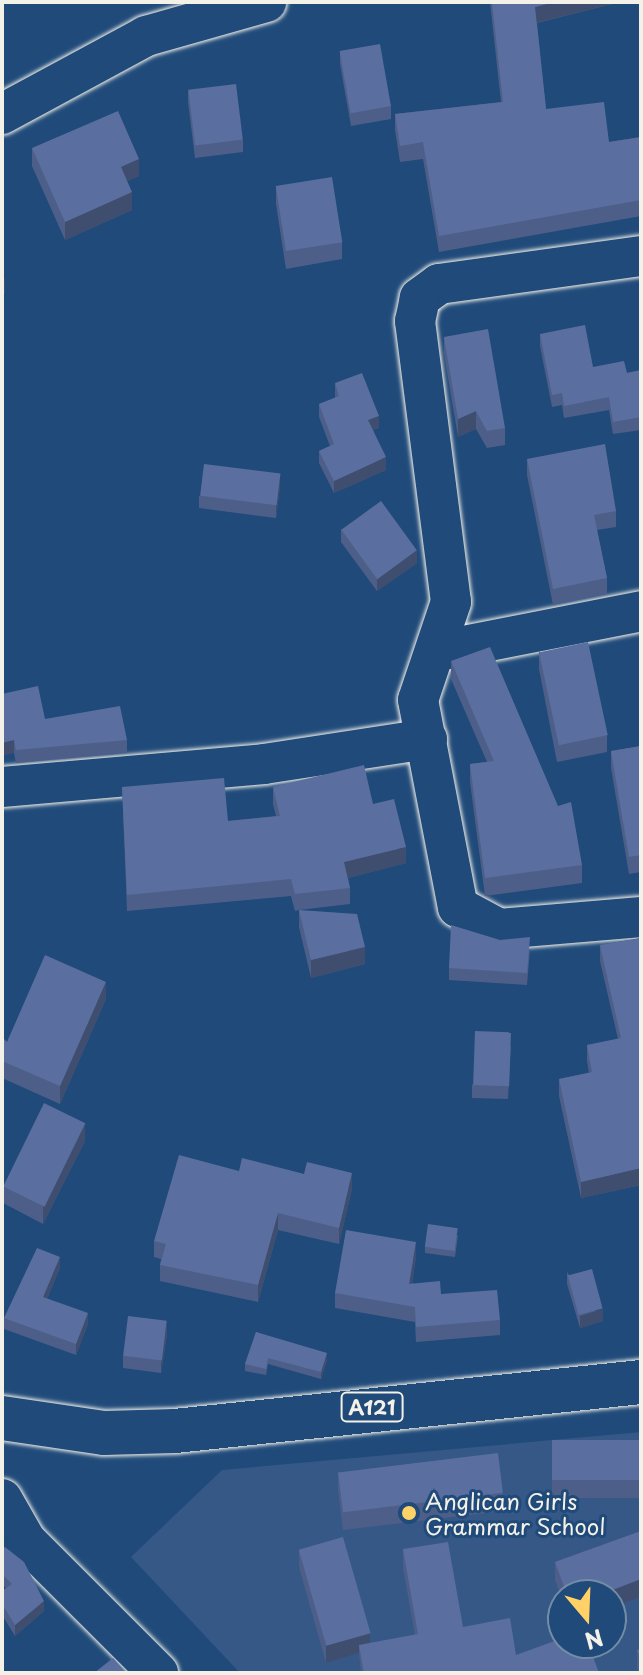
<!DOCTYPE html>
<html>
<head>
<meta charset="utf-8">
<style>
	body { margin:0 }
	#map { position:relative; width:643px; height:1675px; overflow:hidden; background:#1f4a7a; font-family:"Playpen Sans",sans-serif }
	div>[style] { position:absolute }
	.built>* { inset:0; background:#355887 }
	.roads { filter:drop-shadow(0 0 2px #f4f1e8) drop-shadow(0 0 2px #f4f1e8) }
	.minor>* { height:40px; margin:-20px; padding:0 20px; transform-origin:20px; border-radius:20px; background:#1f4a7a }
	.major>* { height:44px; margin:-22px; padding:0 22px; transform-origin:22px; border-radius:22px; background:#1f4a7a }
	.wall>* { inset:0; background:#4d5f89; transform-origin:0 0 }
	.shaded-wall>* { inset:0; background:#3f4e6f }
	.building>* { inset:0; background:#5a6f9f; transform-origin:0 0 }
	.dots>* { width:22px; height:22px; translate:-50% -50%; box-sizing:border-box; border:4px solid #1f4a7a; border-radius:50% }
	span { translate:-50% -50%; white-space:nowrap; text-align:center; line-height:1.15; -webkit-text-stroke:6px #1f4a7a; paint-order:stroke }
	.shield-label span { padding:2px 6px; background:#1f4a7a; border:2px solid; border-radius:6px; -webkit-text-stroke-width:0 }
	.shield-label { font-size:20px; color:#f4f1e8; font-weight:700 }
	.poi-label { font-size:22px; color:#f4f1e8 }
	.left { translate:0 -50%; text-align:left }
	.frame { position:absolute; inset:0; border:4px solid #f4f1e8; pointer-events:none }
	.north { position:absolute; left:547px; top:1579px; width:80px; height:80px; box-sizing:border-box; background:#1f4a7a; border:2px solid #748da6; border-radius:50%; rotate:161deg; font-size:22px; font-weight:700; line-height:32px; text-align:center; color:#f4f1e8 }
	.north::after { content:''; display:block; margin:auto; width:28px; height:36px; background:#ffd166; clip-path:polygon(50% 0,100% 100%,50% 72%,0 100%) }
</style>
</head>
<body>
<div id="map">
	<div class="built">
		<div style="clip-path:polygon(evenodd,641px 1432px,641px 1673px,240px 1673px,131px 1557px,222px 1470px,641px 1432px,563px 1595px,611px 1595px,611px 1643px,563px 1643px,563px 1595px)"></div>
	</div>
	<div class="roads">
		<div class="minor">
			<div style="left:2px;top:114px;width:164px;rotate:-28.4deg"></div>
			<div style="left:146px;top:36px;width:125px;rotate:-15.8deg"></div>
			<div style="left:641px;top:256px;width:204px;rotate:172.1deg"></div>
			<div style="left:439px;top:284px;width:24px;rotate:144deg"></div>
			<div style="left:420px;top:298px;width:24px;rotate:102deg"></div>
			<div style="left:415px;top:321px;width:283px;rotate:82.7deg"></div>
			<div style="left:451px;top:602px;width:103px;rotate:108.6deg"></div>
			<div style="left:418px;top:700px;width:211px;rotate:79.1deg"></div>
			<div style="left:458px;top:907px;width:47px;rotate:28.2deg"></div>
			<div style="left:499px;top:929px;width:143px;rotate:-4.8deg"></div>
			<div style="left:438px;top:651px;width:207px;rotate:-11.1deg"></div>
			<div style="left:2px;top:787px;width:263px;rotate:-5deg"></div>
			<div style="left:264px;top:764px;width:165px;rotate:-8.7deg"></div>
			<div style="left:2px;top:1499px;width:48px;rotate:60.3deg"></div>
			<div style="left:2px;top:1531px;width:26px;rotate:23deg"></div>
			<div style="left:26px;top:1541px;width:187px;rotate:45deg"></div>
		</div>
		<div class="major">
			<div style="left:2px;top:1418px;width:103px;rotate:8.4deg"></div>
			<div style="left:104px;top:1433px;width:71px;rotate:-1.6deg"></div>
			<div style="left:175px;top:1431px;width:469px;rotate:-6deg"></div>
		</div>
	</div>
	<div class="wall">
		<div style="clip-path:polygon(490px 2px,620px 2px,537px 23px,546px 109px,609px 142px,641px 137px,641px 216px,439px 252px,423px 159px,400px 162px,395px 130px,395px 114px,501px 102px)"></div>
		<div style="clip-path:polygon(340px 52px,391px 106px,391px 119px,351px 126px,340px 64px)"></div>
		<div style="clip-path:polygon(188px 90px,243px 140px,243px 152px,195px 158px,188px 102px)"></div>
		<div style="clip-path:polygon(32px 148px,139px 176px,127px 181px,132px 210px,65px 240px,32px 166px)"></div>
		<div style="clip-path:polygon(276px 186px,342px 242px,342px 259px,286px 269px,276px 204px)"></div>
		<div style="clip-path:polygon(540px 334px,593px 367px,627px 373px,641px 370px,641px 430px,613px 434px,609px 410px,564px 418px,562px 405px,552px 407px,540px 346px)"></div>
		<div style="clip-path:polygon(444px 337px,505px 428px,505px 445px,487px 448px,476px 429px,458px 437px,444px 354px)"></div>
		<div style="clip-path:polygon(335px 383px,379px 428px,373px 430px,386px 470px,334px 493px,319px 463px,319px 451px,330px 446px,319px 417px,319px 404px,335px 398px)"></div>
		<div style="clip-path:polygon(527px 459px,616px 511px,616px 527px,597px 530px,607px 578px,607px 594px,553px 605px,527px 475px)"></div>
		<div style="clip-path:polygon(280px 486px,276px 518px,199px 508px,199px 496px)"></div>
		<div style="clip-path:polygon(341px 529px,417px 563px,377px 591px,341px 542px)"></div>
		<div style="clip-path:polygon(539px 651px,607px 735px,607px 752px,557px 762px,539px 669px)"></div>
		<div style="clip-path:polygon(451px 661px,582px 865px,582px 883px,485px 896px,470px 782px,470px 764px,487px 762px,451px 679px)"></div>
		<div style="clip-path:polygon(2px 694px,45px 719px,127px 740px,127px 753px,16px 763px)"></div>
		<div style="clip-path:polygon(641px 746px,641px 872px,629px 874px,611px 768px,611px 751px)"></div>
		<div style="clip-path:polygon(122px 787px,228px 821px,276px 816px,273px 804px,273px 787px,373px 804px,406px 863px,348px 878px,350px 888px,350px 904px,299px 910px,365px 964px,311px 978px,299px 927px,299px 910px,295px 911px,291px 896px,127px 911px)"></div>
		<div style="clip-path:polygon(641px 938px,641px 1185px,581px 1198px,559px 1096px,559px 1079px,589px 1073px,587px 1061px,587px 1045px,618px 1039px,600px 961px,600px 945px)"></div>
		<div style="clip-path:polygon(530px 949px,527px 985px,449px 980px,449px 968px)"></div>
		<div style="clip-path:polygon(106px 999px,60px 1104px,2px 1078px,2px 1037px,7px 1042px)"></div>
		<div style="clip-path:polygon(511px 1045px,508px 1099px,472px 1098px,472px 1085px)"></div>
		<div style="clip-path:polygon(85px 1141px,43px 1224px,3px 1203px,3px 1186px)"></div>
		<div style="clip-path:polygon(239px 1171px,352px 1189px,339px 1244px,278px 1230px,258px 1302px,160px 1281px,160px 1265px,161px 1259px,154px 1257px,154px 1241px)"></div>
		<div style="clip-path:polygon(458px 1235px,455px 1257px,425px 1253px,425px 1247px)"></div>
		<div style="clip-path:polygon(416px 1257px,412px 1283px,441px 1294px,500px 1320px,500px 1335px,416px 1342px,415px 1322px,335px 1308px,335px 1293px)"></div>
		<div style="clip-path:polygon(60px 1268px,47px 1299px,88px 1324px,76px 1355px,4px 1329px,4px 1318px)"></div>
		<div style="clip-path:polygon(567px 1272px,603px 1321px,580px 1328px,567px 1284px)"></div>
		<div style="clip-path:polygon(256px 1332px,327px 1360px,321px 1379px,268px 1364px,266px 1375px,245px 1371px,245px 1364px)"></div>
		<div style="clip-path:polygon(167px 1334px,161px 1373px,123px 1368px,123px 1356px)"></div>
		<div style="left:641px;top:1440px;width:58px;height:89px;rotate:90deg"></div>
		<div style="clip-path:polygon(338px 1472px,503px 1493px,503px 1511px,343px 1530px,338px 1490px)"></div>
		<div style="clip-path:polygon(641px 1531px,641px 1597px,611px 1608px,611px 1595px,563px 1595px,563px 1601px,555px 1580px,555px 1562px)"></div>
		<div style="clip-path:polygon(2px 1549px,44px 1611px,15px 1636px,2px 1615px,2px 1591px,6px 1588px,2px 1585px)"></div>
		<div style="clip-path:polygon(403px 1549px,463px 1627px,516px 1655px,599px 1673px,361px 1673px,359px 1653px,326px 1663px,299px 1567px,299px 1550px,370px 1643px,415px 1635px,403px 1568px)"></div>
		<div style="clip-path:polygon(641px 1649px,641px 1673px,639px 1673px,637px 1668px,637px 1650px)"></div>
	</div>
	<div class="shaded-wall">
		<div style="clip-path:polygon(554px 2px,620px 2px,535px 23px,535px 7px)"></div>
		<div style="clip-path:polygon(139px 159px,139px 176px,121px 184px,121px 167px)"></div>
		<div style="clip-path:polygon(132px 192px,132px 210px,65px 240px,65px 222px)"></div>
		<div style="clip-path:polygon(5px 278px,5px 293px,2px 296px,2px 281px)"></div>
		<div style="clip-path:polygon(476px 411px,476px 429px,458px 437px,458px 419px)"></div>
		<div style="clip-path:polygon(379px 416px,379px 428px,368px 432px,368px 420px)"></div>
		<div style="clip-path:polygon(386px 457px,386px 470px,334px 493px,334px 481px)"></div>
		<div style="clip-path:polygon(280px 474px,280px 486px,276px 518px,276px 505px)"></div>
		<div style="clip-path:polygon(417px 550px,417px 563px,377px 591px,377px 579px)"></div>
		<div style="clip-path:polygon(14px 740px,14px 753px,2px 756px,2px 743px)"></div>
		<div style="clip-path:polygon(406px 847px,406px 863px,344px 879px,344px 862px)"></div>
		<div style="clip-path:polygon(365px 947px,365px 964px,311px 978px,311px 960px)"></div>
		<div style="clip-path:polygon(106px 982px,106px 999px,60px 1104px,60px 1086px)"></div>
		<div style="clip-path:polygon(85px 1123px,85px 1141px,43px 1224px,43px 1206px)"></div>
		<div style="clip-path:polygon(641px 1168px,641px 1185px,581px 1198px,581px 1182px)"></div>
		<div style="clip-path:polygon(352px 1173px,352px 1189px,339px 1244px,339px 1228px)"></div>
		<div style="clip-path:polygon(278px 1213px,278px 1230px,258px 1302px,258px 1285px)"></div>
		<div style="clip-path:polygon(416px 1242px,416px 1257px,409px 1299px,409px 1284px)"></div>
		<div style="clip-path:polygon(60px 1257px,60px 1268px,43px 1308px,43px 1297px)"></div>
		<div style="clip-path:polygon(603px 1309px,603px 1321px,580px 1328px,580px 1316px)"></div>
		<div style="clip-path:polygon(88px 1313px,88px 1324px,76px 1355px,76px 1344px)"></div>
		<div style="clip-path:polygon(167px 1321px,167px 1334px,161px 1373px,161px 1360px)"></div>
		<div style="clip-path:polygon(327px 1353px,327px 1360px,321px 1379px,321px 1372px)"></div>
		<div style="clip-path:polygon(641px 1579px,641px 1597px,611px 1608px,611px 1595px,599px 1595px)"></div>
		<div style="clip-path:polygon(44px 1601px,44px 1611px,15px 1636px,15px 1625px)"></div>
		<div style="clip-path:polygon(370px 1633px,370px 1650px,359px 1645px,359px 1653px,326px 1663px,326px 1645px)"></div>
	</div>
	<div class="building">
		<div style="clip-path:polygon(492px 2px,554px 2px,535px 7px,546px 109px,604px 102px,609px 142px,641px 137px,641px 200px,439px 236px,423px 142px,400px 146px,395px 114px,503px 102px)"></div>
		<div style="left:380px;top:44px;width:63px;height:41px;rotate:80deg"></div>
		<div style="left:236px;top:84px;width:56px;height:48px;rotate:83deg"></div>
		<div style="clip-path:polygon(118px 111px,139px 159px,121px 167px,132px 192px,65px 222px,32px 148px)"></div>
		<div style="left:332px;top:177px;width:66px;height:57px;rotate:81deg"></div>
		<div style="clip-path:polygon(585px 325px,593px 367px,624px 361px,627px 373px,641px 370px,641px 417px,613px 422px,609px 397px,564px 406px,562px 393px,552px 395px,540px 334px)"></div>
		<div style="clip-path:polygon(488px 329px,505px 428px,487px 431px,476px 411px,458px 419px,444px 337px)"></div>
		<div style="clip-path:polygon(362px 373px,379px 416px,368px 420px,386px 457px,334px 481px,319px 451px,334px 444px,319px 404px,339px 396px,335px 383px)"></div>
		<div style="clip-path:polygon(605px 444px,616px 511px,594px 515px,607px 578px,553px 589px,527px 459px)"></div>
		<div style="left:204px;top:464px;width:77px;height:32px;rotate:7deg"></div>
		<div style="left:381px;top:501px;width:61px;height:49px;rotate:54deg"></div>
		<div style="left:588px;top:642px;width:95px;height:50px;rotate:78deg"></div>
		<div style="clip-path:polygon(490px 647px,558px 806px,571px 802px,582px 865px,485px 878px,470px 764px,494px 761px,451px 661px)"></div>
		<div style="clip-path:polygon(38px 686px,45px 719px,120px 706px,127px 740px,16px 750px,14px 740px,2px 743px,2px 694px)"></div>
		<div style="clip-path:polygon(641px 746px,641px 855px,629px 857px,611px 751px)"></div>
		<div style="clip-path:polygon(364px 765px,373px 804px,394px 799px,406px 847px,344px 862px,350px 888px,295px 894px,291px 879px,127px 895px,122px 787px,224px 778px,228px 821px,280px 816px,273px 787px)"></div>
		<div style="clip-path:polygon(299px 910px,357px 914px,365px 947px,311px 960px)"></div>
		<div style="clip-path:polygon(451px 925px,500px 940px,530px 937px,527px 973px,449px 968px)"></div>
		<div style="clip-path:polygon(641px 938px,641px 1168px,581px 1182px,559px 1079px,592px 1072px,587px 1045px,621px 1038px,600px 945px)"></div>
		<div style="clip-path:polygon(45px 955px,106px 982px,60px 1086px,2px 1061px,2px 1037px,7px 1042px)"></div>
		<div style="left:475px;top:1031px;width:36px;height:54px;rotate:2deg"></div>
		<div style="left:44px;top:1103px;width:46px;height:93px;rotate:26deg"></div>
		<div style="clip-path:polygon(179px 1155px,239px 1171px,242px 1158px,304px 1174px,307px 1162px,352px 1173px,339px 1228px,278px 1213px,258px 1285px,160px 1265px,166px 1244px,154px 1241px)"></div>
		<div style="left:428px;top:1224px;width:30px;height:23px;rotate:8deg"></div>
		<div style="clip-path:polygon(346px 1230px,416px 1242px,409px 1284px,440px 1281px,441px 1294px,497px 1290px,500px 1320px,416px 1327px,415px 1307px,335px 1293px)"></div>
		<div style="clip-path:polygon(37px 1248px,60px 1257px,43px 1297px,88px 1313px,76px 1344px,4px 1318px)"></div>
		<div style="left:592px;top:1269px;width:41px;height:25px;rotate:75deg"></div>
		<div style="left:128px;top:1316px;width:39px;height:40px;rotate:7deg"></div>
		<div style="clip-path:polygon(256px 1332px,327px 1353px,321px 1372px,268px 1358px,266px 1369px,245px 1364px)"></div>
		<div style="left:641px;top:1440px;width:40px;height:89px;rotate:90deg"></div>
		<div style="left:498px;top:1453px;width:40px;height:161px;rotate:83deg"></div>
		<div style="clip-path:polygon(641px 1531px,641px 1579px,599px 1595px,567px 1595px,555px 1562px)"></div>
		<div style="left:343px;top:1537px;width:100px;height:46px;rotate:74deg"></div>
		<div style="clip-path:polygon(448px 1542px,463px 1627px,510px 1618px,516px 1655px,563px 1638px,563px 1643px,588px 1643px,599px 1673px,364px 1673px,359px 1645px,418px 1634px,403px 1549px)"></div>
		<div style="clip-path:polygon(5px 1547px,24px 1562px,44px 1601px,15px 1625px,2px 1604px,2px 1591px,12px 1584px,2px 1574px,2px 1549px)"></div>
		<div style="clip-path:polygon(641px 1649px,641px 1660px,637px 1650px)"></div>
		<div style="clip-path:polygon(113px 1658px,126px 1673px,94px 1673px)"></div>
	</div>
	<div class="dots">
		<div style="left:409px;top:1513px;background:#ffd166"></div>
	</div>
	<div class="shield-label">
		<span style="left:372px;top:1407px">A121</span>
	</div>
	<div class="poi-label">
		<span class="left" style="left:425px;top:1513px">Anglican Girls<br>Grammar School</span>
	</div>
	<div class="frame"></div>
	<div class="north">N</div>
</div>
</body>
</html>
